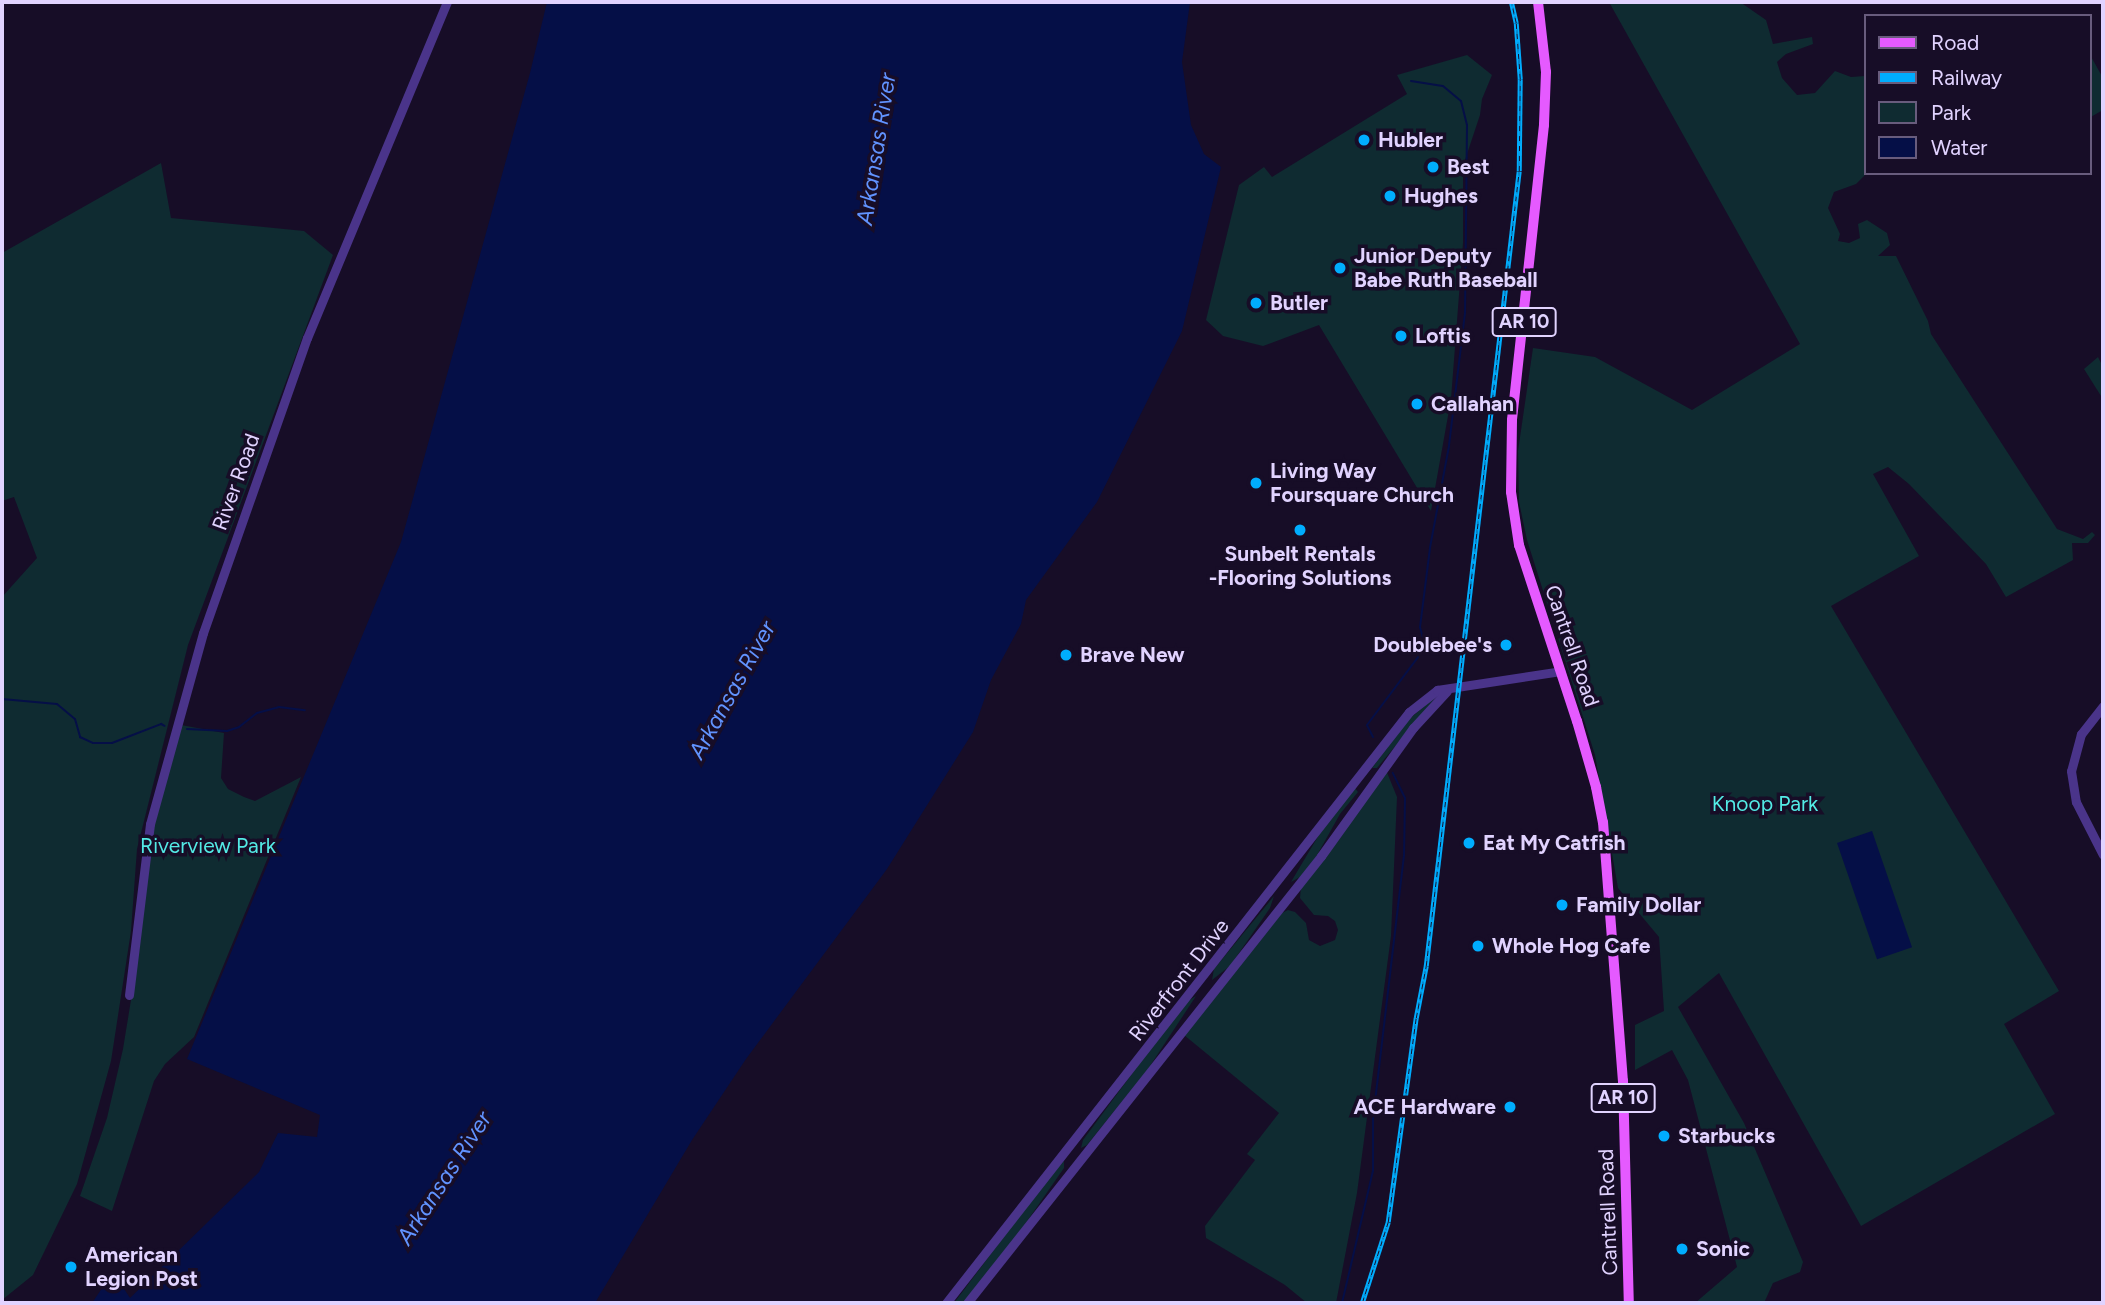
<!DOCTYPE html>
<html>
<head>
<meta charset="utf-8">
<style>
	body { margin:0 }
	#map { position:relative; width:2105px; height:1305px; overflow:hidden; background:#170d27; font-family:Figtree,sans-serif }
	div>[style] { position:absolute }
	.green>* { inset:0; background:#0f2b31 }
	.water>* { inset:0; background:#050f47; transform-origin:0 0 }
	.stream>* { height:2px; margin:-1px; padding:0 1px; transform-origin:1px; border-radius:1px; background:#050f47 }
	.tertiary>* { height:9px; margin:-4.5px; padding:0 4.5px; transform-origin:4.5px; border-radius:4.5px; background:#4a348a }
	.primary>* { height:10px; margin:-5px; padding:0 5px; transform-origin:5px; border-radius:5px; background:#e55aff }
	.rail>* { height:4.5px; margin-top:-2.25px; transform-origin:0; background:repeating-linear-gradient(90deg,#170d27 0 5px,#00adfe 0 10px); box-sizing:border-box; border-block:2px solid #00adfe }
	.dots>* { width:19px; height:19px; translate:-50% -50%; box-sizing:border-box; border:4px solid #170d27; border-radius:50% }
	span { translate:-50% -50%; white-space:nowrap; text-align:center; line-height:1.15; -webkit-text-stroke:7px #170d27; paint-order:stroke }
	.shield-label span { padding:2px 5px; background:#170d27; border:2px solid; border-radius:5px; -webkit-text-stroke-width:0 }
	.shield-label { font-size:19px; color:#e1d3ff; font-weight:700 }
	.poi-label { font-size:21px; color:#e1d3ff; font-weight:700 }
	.left { translate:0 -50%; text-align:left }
	.right { translate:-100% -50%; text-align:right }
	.street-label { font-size:21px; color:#e1d3ff }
	.park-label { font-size:21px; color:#53eae5 }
	.water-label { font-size:23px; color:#6193ff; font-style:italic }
	.frame { position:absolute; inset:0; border:4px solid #e1d3ff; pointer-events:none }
	.legend { position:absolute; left:1864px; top:14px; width:228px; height:161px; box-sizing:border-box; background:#170d27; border:2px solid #685c7d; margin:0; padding:9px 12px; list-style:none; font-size:21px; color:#e1d3ff }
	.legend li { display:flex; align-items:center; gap:14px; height:35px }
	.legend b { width:35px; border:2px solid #685c7d }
</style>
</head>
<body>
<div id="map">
	<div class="green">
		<div style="clip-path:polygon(1609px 2px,1740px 2px,1766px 20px,1773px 44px,1812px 37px,1813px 44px,1786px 54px,1777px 62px,1782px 78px,1797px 95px,1815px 93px,1835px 71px,1851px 77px,1865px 76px,1867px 173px,1856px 184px,1834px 192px,1828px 208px,1840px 234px,1838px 241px,1849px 243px,1860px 238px,1858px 224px,1867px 220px,1887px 233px,1890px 245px,1878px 256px,1896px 256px,1928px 321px,1931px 334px,2057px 529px,2083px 539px,2092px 532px,2095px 535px,2088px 543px,2072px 543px,2073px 560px,2006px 597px,1986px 564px,1909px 484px,1888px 467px,1873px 474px,1919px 556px,1831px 606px,2059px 991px,2004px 1024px,2055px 1114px,1861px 1226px,1719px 973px,1678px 1007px,1744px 1123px,1803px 1262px,1800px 1272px,1773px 1283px,1764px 1303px,1695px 1303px,1737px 1267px,1688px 1080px,1672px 1050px,1635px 1070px,1635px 1025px,1664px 1011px,1659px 937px,1618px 888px,1595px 755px,1527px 540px,1519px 502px,1518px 451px,1533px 348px,1595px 357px,1692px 410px,1800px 344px)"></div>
		<div style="clip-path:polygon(2089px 53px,2103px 78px,2103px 110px,2089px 118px)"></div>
		<div style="clip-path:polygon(1467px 55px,1492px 75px,1482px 99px,1480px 115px,1463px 166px,1463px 243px,1451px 399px,1431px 511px,1319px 325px,1263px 346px,1223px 336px,1206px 320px,1239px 185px,1264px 167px,1272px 177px,1407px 94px,1397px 75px)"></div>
		<div style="clip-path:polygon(161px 163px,171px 218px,304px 231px,333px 255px,188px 645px,137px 849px,131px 931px,111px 1061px,77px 1184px,33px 1275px,2px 1300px,2px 597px,37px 558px,14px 497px,2px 501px,2px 253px)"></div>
		<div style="clip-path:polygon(2098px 357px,2103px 367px,2101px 396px,2084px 369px)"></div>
		<div style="clip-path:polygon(1437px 696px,1377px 768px,1372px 768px,1409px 719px)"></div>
		<div style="clip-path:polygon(181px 725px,224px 733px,221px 778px,228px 789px,244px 797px,255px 801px,301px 777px,194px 1037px,165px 1064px,154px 1081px,112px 1211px,80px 1196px,107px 1118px,123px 1049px,139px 951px,151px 838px)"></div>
		<div style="clip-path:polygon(1386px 770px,1397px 797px,1391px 936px,1357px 1193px,1336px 1303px,1307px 1303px,1285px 1285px,1206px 1238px,1205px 1226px,1255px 1160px,1247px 1154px,1279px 1113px,1184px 1035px,1282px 913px,1288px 910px,1295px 912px,1306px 923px,1309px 940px,1320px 946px,1335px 940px,1338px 930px,1335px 921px,1328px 916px,1314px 915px,1300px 898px,1301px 886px,1340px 838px)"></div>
		<div style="clip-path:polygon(1355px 788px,1358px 792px,1340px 814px,1316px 857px,1300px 877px,1291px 882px,1326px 823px)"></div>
		<div style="clip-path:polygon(1274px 896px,1270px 908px,1230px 966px,1212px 980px,1214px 969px)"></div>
		<div style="clip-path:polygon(1196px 996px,1148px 1069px,1087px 1145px,1081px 1148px,1083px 1140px,1157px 1040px,1188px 1001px)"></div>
		<div style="clip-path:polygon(1064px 1161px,1064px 1168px,1023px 1227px,963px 1303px,954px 1303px,1052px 1173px)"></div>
	</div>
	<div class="water">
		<div style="clip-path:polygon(547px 2px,1190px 2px,1182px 62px,1191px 125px,1204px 154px,1221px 167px,1182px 331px,1097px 502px,1026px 600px,1021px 624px,991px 680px,973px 732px,887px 869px,746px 1059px,692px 1140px,595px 1303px,92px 1303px,113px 1272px,130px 1298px,259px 1172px,278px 1133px,317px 1137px,320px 1115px,187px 1059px,401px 542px,530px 73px)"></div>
		<div style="left:1872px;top:831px;width:123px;height:37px;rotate:71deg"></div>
	</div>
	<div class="stream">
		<div style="left:1411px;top:81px;width:32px;rotate:9deg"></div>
		<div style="left:1443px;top:86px;width:23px;rotate:40deg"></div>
		<div style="left:1461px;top:101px;width:25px;rotate:76deg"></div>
		<div style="left:1467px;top:125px;width:188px;rotate:90.6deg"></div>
		<div style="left:1465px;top:313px;width:134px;rotate:96.9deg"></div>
		<div style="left:1449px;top:446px;width:104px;rotate:100.6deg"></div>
		<div style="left:1430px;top:548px;width:80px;rotate:97.2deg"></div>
		<div style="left:1420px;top:627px;width:16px;rotate:75deg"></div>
		<div style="left:2px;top:699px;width:55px;rotate:5.2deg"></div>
		<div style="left:57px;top:704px;width:23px;rotate:40deg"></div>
		<div style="left:75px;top:719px;width:19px;rotate:74deg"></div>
		<div style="left:80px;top:737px;width:14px;rotate:25deg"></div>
		<div style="left:93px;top:743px;width:19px"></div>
		<div style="left:112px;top:743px;width:53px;rotate:-21.2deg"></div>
		<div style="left:161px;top:724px;width:4px;rotate:27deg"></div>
		<div style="left:187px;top:729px;width:40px;rotate:2.9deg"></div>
		<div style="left:227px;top:731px;width:13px;rotate:-18deg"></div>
		<div style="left:239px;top:727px;width:23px;rotate:-38deg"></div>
		<div style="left:257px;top:713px;width:23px;rotate:-15deg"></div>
		<div style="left:279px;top:707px;width:26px;rotate:7deg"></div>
		<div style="left:1373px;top:737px;width:13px;rotate:-117deg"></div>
		<div style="left:1367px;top:725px;width:85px;rotate:-53.1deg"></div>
		<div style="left:1342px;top:1303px;width:136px;rotate:-76.8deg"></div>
		<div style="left:1373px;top:1171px;width:52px;rotate:-90deg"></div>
		<div style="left:1373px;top:1119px;width:265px;rotate:-83.3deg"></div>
		<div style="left:1404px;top:856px;width:58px;rotate:-89deg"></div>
		<div style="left:1405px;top:798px;width:28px;rotate:-116deg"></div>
	</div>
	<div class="tertiary">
		<div style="left:2103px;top:706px;width:36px;rotate:128deg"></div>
		<div style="left:2081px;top:734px;width:38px;rotate:105deg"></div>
		<div style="left:2071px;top:771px;width:31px;rotate:81deg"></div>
		<div style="left:2076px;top:802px;width:59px;rotate:63deg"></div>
		<div style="left:129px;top:995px;width:172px;rotate:-83deg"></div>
		<div style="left:150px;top:824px;width:198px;rotate:-74.5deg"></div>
		<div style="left:203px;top:633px;width:313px;rotate:-70.6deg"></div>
		<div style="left:307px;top:338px;width:364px;rotate:-67.4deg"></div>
		<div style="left:946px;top:1303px;width:751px;rotate:-51.92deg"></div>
		<div style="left:1409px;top:712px;width:36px;rotate:-38deg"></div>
		<div style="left:1437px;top:690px;width:125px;rotate:-8.7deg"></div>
		<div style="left:967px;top:1303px;width:570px;rotate:-51.62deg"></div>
		<div style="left:1321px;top:856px;width:158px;rotate:-54.3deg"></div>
		<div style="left:1413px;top:728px;width:50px;rotate:-47.4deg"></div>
	</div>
	<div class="primary">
		<div style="left:1538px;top:2px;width:70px;rotate:83.5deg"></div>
		<div style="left:1546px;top:72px;width:53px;rotate:92.2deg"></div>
		<div style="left:1544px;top:125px;width:297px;rotate:96.2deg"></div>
		<div style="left:1512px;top:420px;width:72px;rotate:90.8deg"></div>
		<div style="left:1511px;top:492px;width:54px;rotate:81.4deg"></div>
		<div style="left:1519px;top:545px;width:185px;rotate:71.8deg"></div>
		<div style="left:1577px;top:721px;width:69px;rotate:73.9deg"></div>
		<div style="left:1596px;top:787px;width:36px;rotate:79deg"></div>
		<div style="left:1603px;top:822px;width:260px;rotate:85.6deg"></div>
		<div style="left:1623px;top:1081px;width:222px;rotate:88.5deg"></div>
	</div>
	<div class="rail">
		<div style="left:1362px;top:1303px;width:85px;rotate:-72.2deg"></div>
		<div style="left:1388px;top:1222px;width:206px;rotate:-82.2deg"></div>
		<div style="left:1416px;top:1018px;width:53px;rotate:-79.1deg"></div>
		<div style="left:1426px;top:966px;width:800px;rotate:-83.33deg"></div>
		<div style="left:1519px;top:171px;width:92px;rotate:-89.4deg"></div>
		<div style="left:1520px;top:79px;width:56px;rotate:-94.1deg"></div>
		<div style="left:1516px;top:23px;width:22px;rotate:-103deg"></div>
	</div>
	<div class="dots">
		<div style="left:1364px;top:140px;background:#00adfe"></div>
		<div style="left:1433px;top:167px;background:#00adfe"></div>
		<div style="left:1390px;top:196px;background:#00adfe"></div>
		<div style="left:1340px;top:268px;background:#00adfe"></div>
		<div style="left:1256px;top:303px;background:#00adfe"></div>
		<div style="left:1401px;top:336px;background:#00adfe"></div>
		<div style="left:1417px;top:404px;background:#00adfe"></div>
		<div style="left:1256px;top:483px;background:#00adfe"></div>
		<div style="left:1300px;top:530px;background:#00adfe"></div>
		<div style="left:1506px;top:645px;background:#00adfe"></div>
		<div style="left:1066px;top:655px;background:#00adfe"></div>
		<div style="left:1469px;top:843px;background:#00adfe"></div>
		<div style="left:1562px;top:905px;background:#00adfe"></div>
		<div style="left:1478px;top:946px;background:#00adfe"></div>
		<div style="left:1510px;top:1107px;background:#00adfe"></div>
		<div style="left:1664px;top:1136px;background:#00adfe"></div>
		<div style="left:1682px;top:1249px;background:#00adfe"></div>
		<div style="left:71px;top:1267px;background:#00adfe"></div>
	</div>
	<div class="shield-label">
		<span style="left:1524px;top:322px">AR 10</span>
		<span style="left:1623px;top:1098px">AR 10</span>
	</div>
	<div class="poi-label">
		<span class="left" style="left:1378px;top:140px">Hubler</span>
		<span class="left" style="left:1447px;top:167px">Best</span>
		<span class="left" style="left:1404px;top:196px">Hughes</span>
		<span class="left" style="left:1354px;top:268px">Junior Deputy<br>Babe Ruth Baseball</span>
		<span class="left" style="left:1270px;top:303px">Butler</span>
		<span class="left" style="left:1415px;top:336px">Loftis</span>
		<span class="left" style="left:1431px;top:404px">Callahan</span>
		<span class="left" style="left:1270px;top:483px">Living Way<br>Foursquare Church</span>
		<span style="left:1300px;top:566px">Sunbelt Rentals<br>-Flooring Solutions</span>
		<span class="right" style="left:1492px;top:645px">Doublebee's</span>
		<span class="left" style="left:1080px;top:655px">Brave New</span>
		<span class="left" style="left:1483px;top:843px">Eat My Catfish</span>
		<span class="left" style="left:1576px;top:905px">Family Dollar</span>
		<span class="left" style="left:1492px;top:946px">Whole Hog Cafe</span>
		<span class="right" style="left:1496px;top:1107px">ACE Hardware</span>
		<span class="left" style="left:1678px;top:1136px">Starbucks</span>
		<span class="left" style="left:1696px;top:1249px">Sonic</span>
		<span class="left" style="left:85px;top:1267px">American<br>Legion Post</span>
	</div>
	<div class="street-label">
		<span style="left:236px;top:482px;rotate:-70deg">River Road</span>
		<span style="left:1572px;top:646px;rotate:71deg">Cantrell Road</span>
		<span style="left:1179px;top:980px;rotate:-52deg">Riverfront Drive</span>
		<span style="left:1608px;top:1212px;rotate:-92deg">Cantrell Road</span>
	</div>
	<div class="park-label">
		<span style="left:1765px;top:804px">Knoop Park</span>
		<span style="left:208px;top:846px">Riverview Park</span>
	</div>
	<div class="water-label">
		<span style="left:876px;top:149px;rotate:-81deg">Arkansas River</span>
		<span style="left:732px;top:690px;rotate:-61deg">Arkansas River</span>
		<span style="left:444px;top:1178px;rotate:-57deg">Arkansas River</span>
	</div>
	<div class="frame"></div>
	<ul class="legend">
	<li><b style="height:9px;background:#e55aff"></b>Road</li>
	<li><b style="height:9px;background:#00adfe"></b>Railway</li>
	<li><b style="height:19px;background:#0f2b31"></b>Park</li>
	<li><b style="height:19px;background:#050f47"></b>Water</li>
	</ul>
</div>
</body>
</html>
